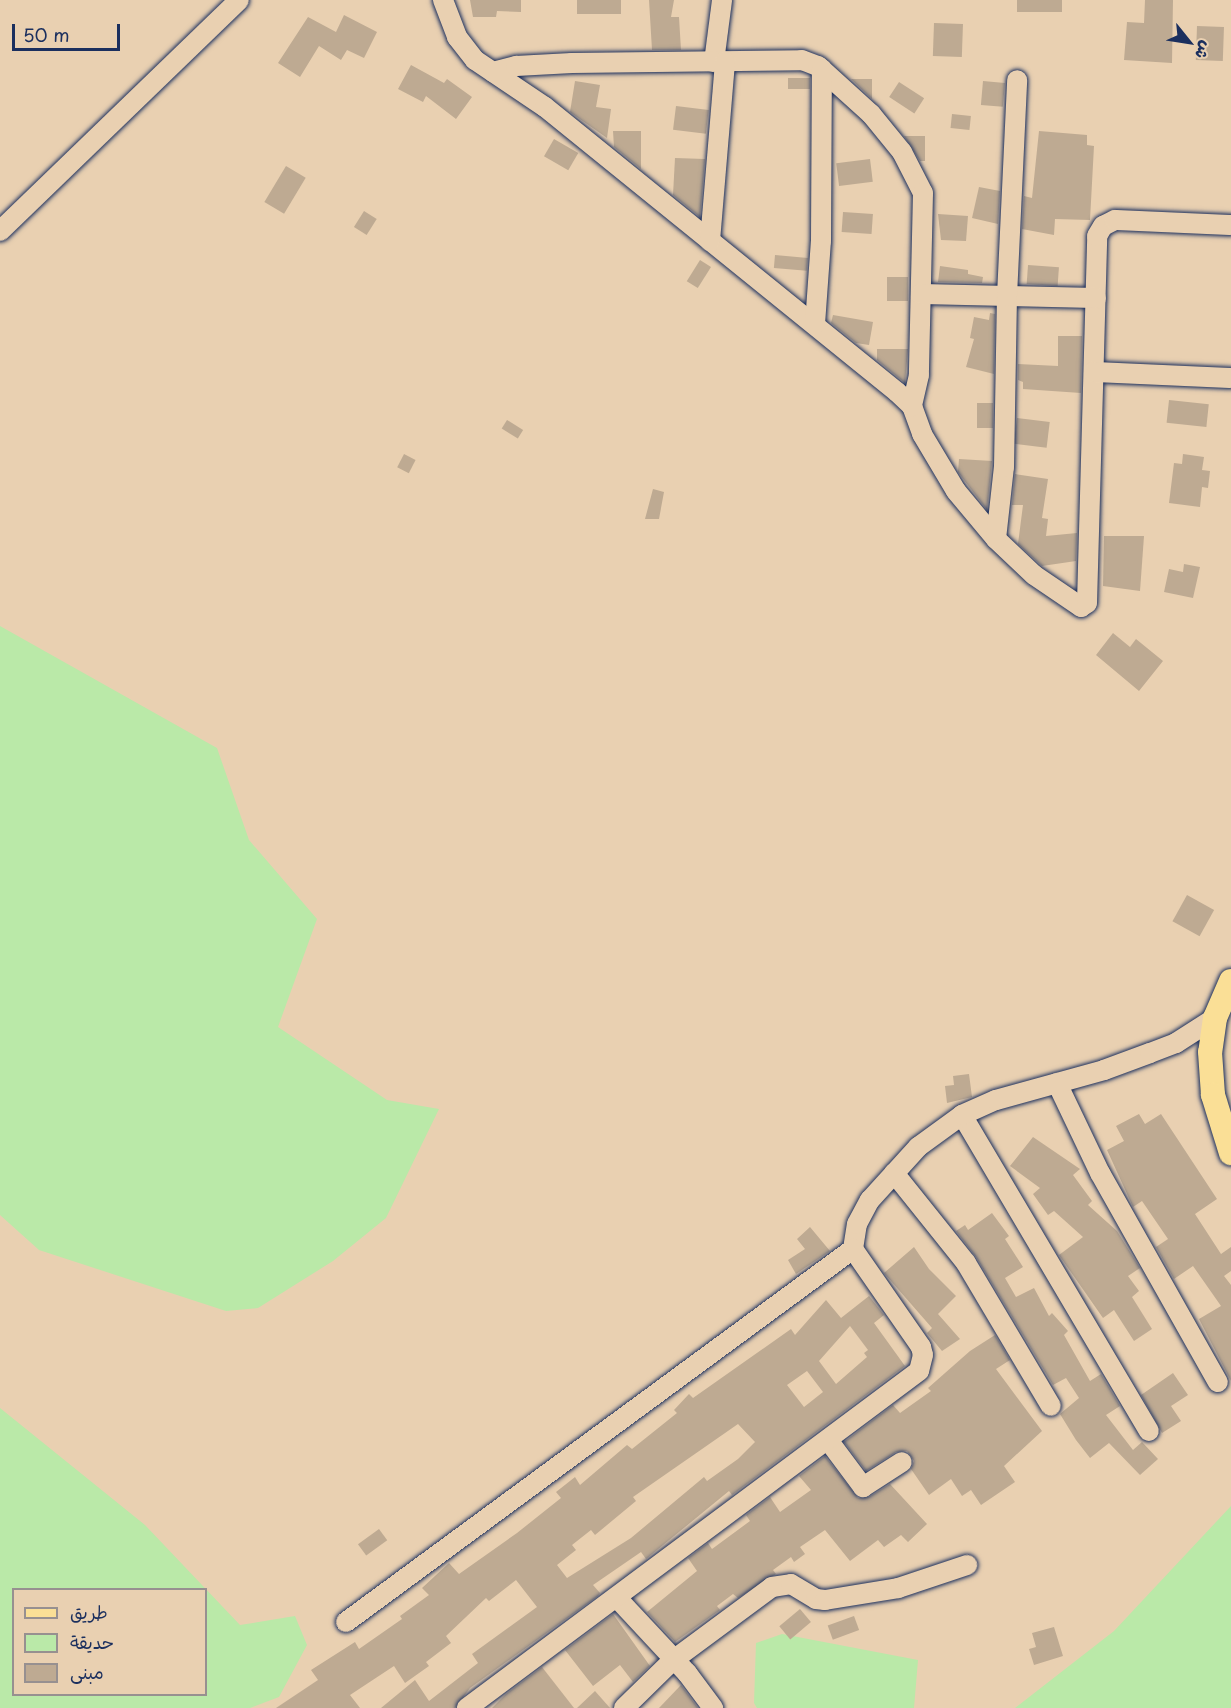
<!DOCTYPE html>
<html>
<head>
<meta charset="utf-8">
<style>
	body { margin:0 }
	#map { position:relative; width:1231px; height:1708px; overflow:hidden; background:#e9d0b1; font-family:"Playpen Sans","Playpen Sans Arabic",sans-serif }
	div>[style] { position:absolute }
	.green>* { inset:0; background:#bae9a8 }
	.building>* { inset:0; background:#beaa92; transform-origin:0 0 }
	.roads { filter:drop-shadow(0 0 2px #1b2f5e) drop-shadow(0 0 2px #1b2f5e) }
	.minor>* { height:20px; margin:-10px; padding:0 10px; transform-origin:10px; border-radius:10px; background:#e9d0b1 }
	.major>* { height:24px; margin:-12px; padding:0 12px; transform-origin:12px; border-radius:12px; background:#fadf96 }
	span { translate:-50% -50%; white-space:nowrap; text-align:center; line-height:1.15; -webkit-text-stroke:4.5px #e9d0b1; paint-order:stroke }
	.legend { position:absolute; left:12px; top:1588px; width:195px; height:108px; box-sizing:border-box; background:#e9d0b1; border:2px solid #979090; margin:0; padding:8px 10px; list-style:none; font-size:18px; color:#1b2f5e }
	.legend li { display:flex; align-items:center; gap:12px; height:30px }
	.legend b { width:30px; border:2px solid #979090 }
	.north { position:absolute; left:1159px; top:12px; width:60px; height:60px; -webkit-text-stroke:4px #e9d0b1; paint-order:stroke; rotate:120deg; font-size:16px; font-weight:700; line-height:24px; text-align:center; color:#1b2f5e }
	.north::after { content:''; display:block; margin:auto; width:21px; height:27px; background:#1b2f5e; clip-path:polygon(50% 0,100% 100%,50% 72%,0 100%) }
	.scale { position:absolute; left:12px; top:24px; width:108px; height:27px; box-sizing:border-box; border:3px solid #1b2f5e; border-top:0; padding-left:8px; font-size:18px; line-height:21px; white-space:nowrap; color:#1b2f5e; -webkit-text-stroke:4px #e9d0b1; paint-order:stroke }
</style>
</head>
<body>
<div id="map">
	<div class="green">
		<div style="clip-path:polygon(0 626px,217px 748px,249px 840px,317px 919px,278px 1027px,387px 1100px,439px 1109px,386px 1218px,333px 1261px,258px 1308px,226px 1311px,39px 1250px,0 1215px)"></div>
		<div style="clip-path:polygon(evenodd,0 1408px,145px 1525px,240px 1625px,295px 1616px,307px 1645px,279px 1697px,250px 1708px,0 1708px,0 1408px,14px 1590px,206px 1590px,206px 1694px,14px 1694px,14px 1590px)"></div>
		<div style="clip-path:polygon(1231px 1506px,1231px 1708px,1015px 1708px,1114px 1631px)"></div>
		<div style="clip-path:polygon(782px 1634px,918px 1660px,914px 1708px,757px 1708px,754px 1703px,756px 1643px)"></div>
	</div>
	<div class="building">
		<div style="clip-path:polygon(470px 0,521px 0,521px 12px,497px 11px,496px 17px,473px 17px)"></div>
		<div style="left:577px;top:0;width:44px;height:14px"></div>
		<div style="clip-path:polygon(649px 0,674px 0,671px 17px,679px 17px,681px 50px,652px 50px)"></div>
		<div style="left:1017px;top:0;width:45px;height:12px"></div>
		<div style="clip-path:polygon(1145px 0,1173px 0,1172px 63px,1124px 60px,1127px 22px,1144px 23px)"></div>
		<div style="clip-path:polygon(344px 15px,377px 32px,364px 58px,347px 50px,341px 60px,319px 46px,300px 77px,278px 63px,308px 17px,336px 32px)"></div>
		<div style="left:934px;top:23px;width:29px;height:33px;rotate:2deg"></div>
		<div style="left:1197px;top:26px;width:27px;height:34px;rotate:2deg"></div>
		<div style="clip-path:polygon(411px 65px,444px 83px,447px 79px,472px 97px,456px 119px,426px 96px,423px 102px,398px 89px)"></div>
		<div style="left:810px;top:78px;width:11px;height:22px;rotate:90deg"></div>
		<div style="clip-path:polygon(851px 79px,872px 79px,872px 99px)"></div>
		<div style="clip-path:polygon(575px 81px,600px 85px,596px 107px,611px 109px,607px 138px,570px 112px)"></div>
		<div style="left:983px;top:81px;width:22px;height:24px;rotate:5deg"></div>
		<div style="left:899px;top:82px;width:30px;height:18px;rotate:33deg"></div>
		<div style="left:676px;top:106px;width:33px;height:24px;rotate:7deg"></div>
		<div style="left:952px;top:114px;width:19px;height:14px;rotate:6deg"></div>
		<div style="clip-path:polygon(613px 131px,641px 131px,641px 169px,614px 147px)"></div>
		<div style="clip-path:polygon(1039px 131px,1087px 135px,1087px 145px,1094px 146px,1090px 220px,1055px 219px,1054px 235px,1022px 229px,1024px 196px,1032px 198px)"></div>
		<div style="clip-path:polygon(904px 136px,925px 136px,925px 161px,920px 161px)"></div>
		<div style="left:554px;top:139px;width:28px;height:20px;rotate:30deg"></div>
		<div style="clip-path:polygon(675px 158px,705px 159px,700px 217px,673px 195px)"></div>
		<div style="left:870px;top:159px;width:23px;height:34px;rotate:83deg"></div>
		<div style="left:286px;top:166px;width:23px;height:42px;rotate:31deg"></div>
		<div style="clip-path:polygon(979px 187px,1000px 191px,998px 224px,972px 218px)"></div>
		<div style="left:364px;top:211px;width:15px;height:19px;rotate:32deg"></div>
		<div style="left:843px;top:212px;width:30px;height:20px;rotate:4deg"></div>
		<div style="clip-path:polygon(938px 214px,968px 216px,966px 241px,941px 240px)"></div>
		<div style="left:775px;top:255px;width:33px;height:13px;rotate:5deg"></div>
		<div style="left:700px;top:260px;width:13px;height:25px;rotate:32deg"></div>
		<div style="left:1028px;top:265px;width:31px;height:19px;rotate:4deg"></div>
		<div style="clip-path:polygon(940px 266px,968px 270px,968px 274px,983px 277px,982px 283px,938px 282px)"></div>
		<div style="left:887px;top:277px;width:21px;height:24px"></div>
		<div style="clip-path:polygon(990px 313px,995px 314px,994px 374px,966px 367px,974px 339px,970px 338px,974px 317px,989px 320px)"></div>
		<div style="clip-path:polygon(833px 315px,873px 322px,869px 345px,856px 343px,831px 323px)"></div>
		<div style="clip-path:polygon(1058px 336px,1082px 336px,1081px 393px,1023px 389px,1023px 382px,1018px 380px,1018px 364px,1058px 366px)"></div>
		<div style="clip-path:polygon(877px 349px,908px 349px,905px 383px,877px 360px)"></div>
		<div style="left:1169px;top:400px;width:40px;height:23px;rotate:6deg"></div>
		<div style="left:993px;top:403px;width:25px;height:16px;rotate:90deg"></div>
		<div style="left:1017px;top:418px;width:33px;height:26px;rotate:7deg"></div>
		<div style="left:507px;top:420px;width:19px;height:10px;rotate:32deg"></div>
		<div style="left:404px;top:454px;width:13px;height:15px;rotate:27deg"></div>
		<div style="clip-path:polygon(1183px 454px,1204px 457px,1202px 470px,1210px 471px,1208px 488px,1202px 487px,1200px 507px,1169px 503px,1174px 463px,1182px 464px)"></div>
		<div style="clip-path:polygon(959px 459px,992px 461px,987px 510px,958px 472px)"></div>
		<div style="clip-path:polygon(1015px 474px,1048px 479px,1042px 518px,1048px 519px,1046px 536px,1077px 533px,1076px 561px,1042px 566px,1018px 544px,1023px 505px,1012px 505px)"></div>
		<div style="clip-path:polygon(653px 489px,664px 492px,659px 519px,645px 519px)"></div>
		<div style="clip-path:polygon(1104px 536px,1144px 536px,1140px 591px,1103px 586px)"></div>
		<div style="clip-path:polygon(1184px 564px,1200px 567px,1193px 598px,1164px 592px,1169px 569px,1183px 572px)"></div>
		<div style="clip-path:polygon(1113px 633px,1130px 647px,1136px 639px,1163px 661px,1139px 691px,1096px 655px)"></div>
		<div style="left:1187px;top:895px;width:31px;height:30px;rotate:29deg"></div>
		<div style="clip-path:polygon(969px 1074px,972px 1097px,947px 1103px,945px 1086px,954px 1085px,953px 1076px)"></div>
		<div style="clip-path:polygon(1139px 1114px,1145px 1124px,1161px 1114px,1217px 1199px,1195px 1214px,1221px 1254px,1231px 1247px,1231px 1271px,1224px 1276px,1231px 1285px,1231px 1381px,1199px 1319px,1221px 1306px,1193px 1266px,1174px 1279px,1156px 1247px,1168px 1239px,1142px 1201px,1133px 1207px,1107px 1150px,1124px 1141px,1116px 1126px)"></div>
		<div style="clip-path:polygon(1033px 1137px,1080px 1169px,1073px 1175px,1092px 1201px,1088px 1205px,1117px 1231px,1140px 1268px,1128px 1276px,1139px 1291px,1132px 1297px,1152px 1329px,1134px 1341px,1114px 1310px,1103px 1318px,1059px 1255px,1083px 1237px,1054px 1211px,1048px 1215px,1033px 1194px,1040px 1188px,1010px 1166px)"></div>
		<div style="clip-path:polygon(992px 1213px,1009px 1236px,1005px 1239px,1023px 1267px,1005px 1278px,1016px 1297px,1034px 1288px,1049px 1316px,1052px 1313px,1068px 1331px,1064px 1335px,1090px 1381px,1101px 1374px,1120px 1406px,1106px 1415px,1133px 1450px,1142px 1442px,1158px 1459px,1140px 1475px,1109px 1443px,1090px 1458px,1076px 1440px,1060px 1414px,1079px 1398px,1066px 1378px,1053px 1385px,976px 1257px,956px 1231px,965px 1225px,968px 1230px)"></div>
		<div style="clip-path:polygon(810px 1227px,830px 1251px,796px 1274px,788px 1260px,805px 1249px,797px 1239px)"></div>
		<div style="clip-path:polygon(914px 1247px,929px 1269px,956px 1296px,938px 1314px,960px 1339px,942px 1351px,927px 1333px,932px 1328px,884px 1273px)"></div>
		<div style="clip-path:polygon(evenodd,869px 1296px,884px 1315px,874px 1323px,905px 1366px,732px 1495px,729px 1491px,646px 1559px,641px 1552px,593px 1585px,600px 1593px,598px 1596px,470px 1688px,455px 1708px,381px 1708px,415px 1680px,429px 1701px,478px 1663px,472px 1654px,537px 1607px,516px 1580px,489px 1601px,486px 1598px,446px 1636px,451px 1643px,426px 1662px,429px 1666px,405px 1683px,394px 1666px,350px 1695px,360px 1708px,276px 1708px,318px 1680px,311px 1670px,355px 1642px,359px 1649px,402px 1619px,400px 1616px,429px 1595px,422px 1588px,449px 1563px,459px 1574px,517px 1533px,561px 1498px,556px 1492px,575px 1477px,580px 1485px,627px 1445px,632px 1449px,677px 1413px,674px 1410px,689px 1394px,693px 1398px,791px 1329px,795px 1335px,826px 1300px,841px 1318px,869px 1296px,850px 1326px,868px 1350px,864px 1353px,867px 1357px,836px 1384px,819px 1361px,850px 1326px,869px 1296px,807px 1371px,823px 1392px,804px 1407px,787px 1385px,807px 1371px,869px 1296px,738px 1424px,755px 1442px,738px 1459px,707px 1481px,704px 1477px,631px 1538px,567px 1578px,557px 1565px,576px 1550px,572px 1545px,591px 1530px,595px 1535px,636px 1501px,633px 1497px,738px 1424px)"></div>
		<div style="clip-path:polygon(995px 1335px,1010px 1360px,996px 1369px,1042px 1431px,1004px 1466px,1015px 1482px,981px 1505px,971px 1490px,962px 1496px,951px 1479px,929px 1495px,911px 1469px,914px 1461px,907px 1451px,896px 1452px,866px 1471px,844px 1442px,893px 1405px,900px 1413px,931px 1391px,928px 1388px,970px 1351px)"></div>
		<div style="clip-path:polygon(1173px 1373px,1188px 1395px,1171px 1406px,1181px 1421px,1162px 1433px,1141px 1395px)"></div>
		<div style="clip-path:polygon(825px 1456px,858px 1498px,869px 1497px,890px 1484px,927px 1524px,908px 1542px,901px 1535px,884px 1547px,878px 1540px,850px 1561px,825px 1530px,800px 1547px,805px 1554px,794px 1562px,791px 1557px,773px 1570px,776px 1574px,738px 1598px,733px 1594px,717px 1606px,720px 1610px,675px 1642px,647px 1612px,697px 1571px,688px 1558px,708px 1543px,712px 1549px,750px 1521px,746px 1515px,770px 1497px,780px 1512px,811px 1490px,799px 1476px)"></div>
		<div style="left:379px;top:1529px;width:14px;height:26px;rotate:54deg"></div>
		<div style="left:800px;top:1609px;width:17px;height:27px;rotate:50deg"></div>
		<div style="clip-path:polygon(613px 1614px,650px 1666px,633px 1682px,620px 1665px,593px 1686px,565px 1650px)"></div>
		<div style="left:854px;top:1616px;width:15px;height:28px;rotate:70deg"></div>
		<div style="clip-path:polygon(1054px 1627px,1063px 1656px,1034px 1665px,1029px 1649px,1036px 1647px,1032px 1633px)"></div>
		<div style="clip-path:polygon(542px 1667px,574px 1708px,492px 1708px,506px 1694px)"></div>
		<div style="clip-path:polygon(681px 1685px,698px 1708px,659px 1708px)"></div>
		<div style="clip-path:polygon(595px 1691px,610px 1708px,577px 1708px)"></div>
	</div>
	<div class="roads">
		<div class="minor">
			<div style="left:443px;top:0;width:40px;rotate:69deg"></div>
			<div style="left:457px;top:37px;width:29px;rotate:52deg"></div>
			<div style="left:475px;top:60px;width:84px;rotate:33.9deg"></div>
			<div style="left:545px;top:107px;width:453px;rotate:39deg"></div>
			<div style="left:897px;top:392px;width:21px;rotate:43deg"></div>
			<div style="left:912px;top:406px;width:30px;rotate:70deg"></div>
			<div style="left:922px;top:434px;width:66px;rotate:59.2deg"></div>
			<div style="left:956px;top:491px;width:62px;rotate:50.2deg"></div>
			<div style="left:996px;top:539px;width:52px;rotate:43.5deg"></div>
			<div style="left:1034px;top:575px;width:57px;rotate:34.2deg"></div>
			<div style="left:1081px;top:607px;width:7px;rotate:-34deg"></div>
			<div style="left:1087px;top:603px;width:367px;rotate:-88.4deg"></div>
			<div style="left:1097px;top:236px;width:12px;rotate:-59deg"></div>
			<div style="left:1103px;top:226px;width:13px;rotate:-27deg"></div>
			<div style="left:1115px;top:220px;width:116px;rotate:2.5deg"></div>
			<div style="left:714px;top:62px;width:63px;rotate:-82.6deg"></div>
			<div style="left:493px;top:72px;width:24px;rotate:-15deg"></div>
			<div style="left:516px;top:66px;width:56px;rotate:-3.1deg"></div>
			<div style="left:572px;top:63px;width:230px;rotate:-0.7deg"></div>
			<div style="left:802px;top:60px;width:17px;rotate:21deg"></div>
			<div style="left:818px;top:66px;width:72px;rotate:42.2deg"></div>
			<div style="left:871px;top:114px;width:49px;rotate:50.8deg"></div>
			<div style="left:902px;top:152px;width:46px;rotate:62.9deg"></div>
			<div style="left:923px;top:193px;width:182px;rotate:91.3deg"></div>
			<div style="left:919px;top:375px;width:32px;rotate:103deg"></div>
			<div style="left:0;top:231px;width:332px;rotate:-44deg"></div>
			<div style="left:710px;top:241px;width:180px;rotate:-85.2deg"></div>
			<div style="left:921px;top:294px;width:175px;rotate:1.3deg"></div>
			<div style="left:815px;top:324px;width:83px;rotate:-85.9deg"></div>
			<div style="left:821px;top:241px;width:172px;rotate:-89.7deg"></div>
			<div style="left:1094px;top:372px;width:137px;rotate:2.5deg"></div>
			<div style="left:996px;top:539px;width:72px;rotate:-83.7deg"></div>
			<div style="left:1004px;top:467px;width:171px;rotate:-89deg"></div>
			<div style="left:1007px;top:296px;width:216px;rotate:-87.3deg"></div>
			<div style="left:1057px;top:1083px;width:100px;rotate:64.5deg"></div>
			<div style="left:1100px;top:1173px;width:240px;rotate:60.6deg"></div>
			<div style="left:962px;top:1115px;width:367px;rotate:59.4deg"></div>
			<div style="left:894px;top:1173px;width:115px;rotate:51.3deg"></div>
			<div style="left:966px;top:1263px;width:166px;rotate:59.3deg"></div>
			<div style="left:853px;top:1249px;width:25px;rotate:-81deg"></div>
			<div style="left:857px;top:1224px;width:27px;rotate:-62deg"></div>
			<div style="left:870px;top:1200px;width:72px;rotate:-47.8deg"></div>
			<div style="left:918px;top:1147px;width:54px;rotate:-36deg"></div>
			<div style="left:962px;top:1115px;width:37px;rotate:-24deg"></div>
			<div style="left:996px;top:1100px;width:112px;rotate:-15.5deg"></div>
			<div style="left:1104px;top:1070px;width:49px;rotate:-20.3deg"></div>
			<div style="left:1150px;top:1053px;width:28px;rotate:-21deg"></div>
			<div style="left:1176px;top:1043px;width:46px;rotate:-32.7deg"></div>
			<div style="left:828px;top:1440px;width:59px;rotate:53.3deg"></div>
			<div style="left:863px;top:1487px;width:46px;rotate:-32.7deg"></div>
			<div style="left:617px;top:1598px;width:103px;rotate:47deg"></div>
			<div style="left:687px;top:1673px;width:44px;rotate:53.4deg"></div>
			<div style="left:346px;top:1622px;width:629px;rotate:-36.34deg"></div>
			<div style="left:853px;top:1249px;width:119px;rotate:55.2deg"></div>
			<div style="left:921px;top:1347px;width:8px;rotate:76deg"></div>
			<div style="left:923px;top:1355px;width:16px;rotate:104deg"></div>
			<div style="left:919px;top:1371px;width:564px;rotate:143.29deg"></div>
			<div style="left:624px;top:1708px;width:67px;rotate:-44.4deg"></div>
			<div style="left:672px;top:1661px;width:124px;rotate:-36.5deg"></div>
			<div style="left:772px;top:1587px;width:19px;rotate:-9deg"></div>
			<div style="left:791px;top:1584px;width:29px;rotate:31deg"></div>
			<div style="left:816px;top:1599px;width:9px;rotate:6deg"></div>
			<div style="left:825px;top:1600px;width:74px;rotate:-9.3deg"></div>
			<div style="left:898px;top:1588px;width:73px;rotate:-18.4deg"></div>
		</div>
		<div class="major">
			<div style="left:1231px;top:981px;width:40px;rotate:113.4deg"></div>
			<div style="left:1215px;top:1018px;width:34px;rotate:98deg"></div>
			<div style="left:1210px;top:1052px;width:43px;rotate:86deg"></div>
			<div style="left:1213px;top:1095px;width:61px;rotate:72.8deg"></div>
		</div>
	</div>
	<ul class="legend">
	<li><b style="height:8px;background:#fadf96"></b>طريق</li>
	<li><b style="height:16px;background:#bae9a8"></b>حديقة</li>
	<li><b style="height:16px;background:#beaa92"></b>مبنى</li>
	</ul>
	<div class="north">ش</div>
	<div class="scale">50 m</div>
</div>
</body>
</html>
